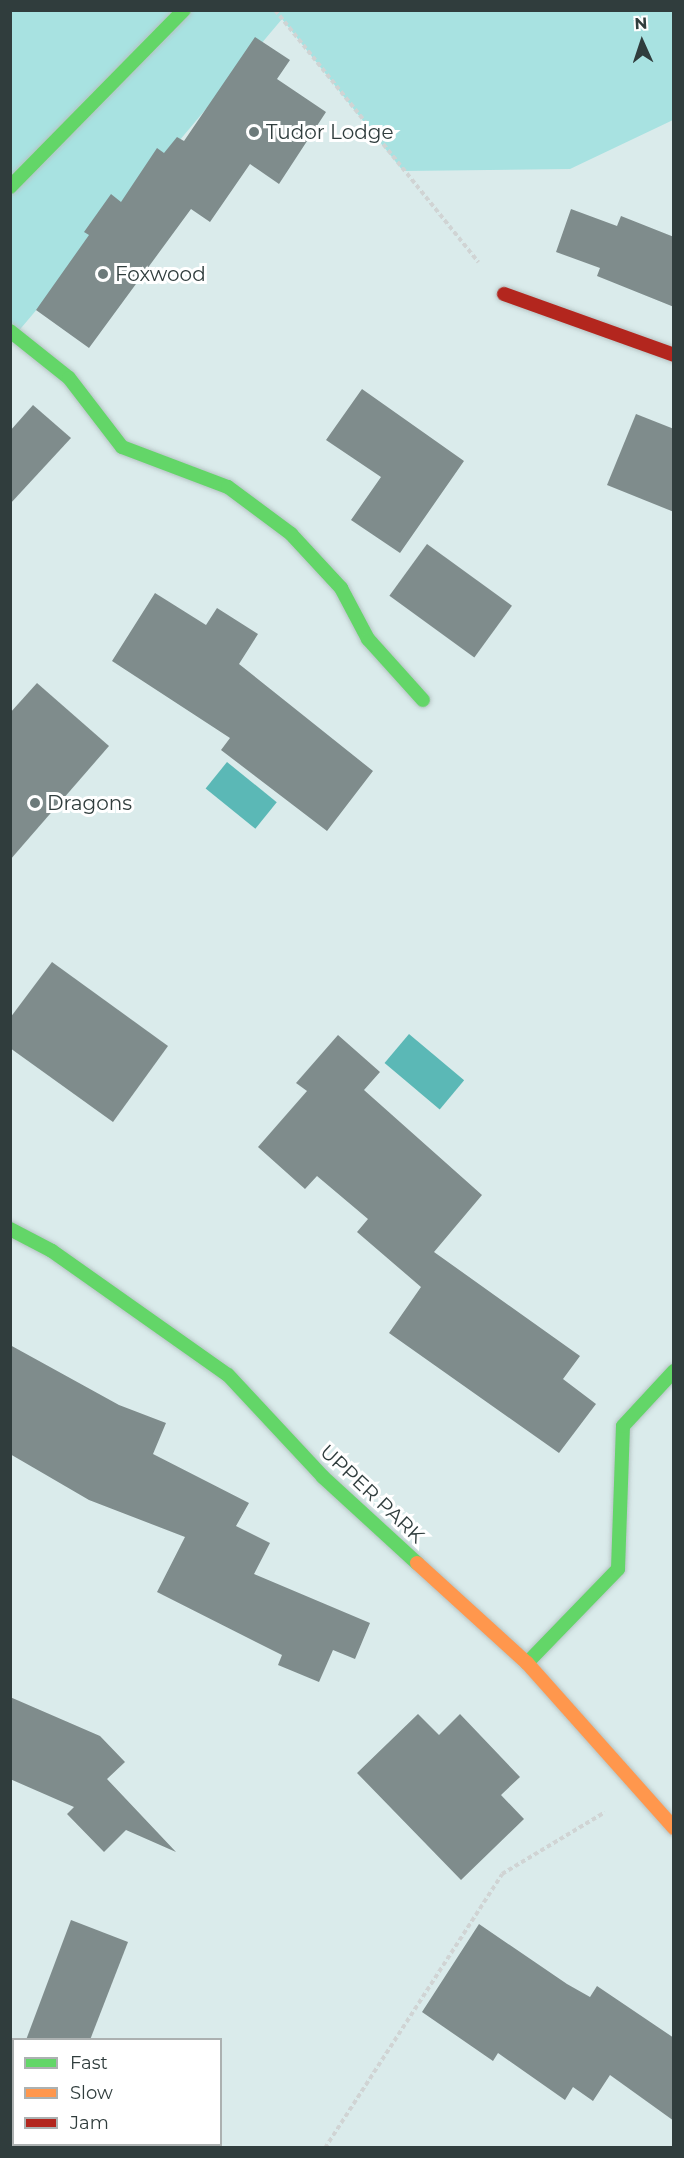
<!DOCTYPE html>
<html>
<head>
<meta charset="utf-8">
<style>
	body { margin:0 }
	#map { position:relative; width:684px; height:2158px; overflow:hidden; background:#daebeb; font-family:Montserrat,sans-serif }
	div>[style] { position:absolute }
	.green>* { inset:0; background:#a8e2e1 }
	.water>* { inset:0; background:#5bb8b6; transform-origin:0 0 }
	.building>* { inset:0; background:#7f8c8c; transform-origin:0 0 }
	.path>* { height:4px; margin-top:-2px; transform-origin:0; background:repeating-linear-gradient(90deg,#d0d4d4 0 4.5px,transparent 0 7.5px) }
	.roads { filter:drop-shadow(0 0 2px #b5c3c3) drop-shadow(0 0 2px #b5c3c3) }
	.fast>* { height:14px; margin:-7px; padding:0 7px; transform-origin:7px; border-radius:7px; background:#63d668 }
	.slow>* { height:14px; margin:-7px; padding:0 7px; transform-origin:7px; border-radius:7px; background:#ff974d }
	.jam>* { height:14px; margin:-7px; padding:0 7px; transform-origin:7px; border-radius:7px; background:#b3261e }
	.dots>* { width:16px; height:16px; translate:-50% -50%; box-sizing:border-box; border:3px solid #fff; border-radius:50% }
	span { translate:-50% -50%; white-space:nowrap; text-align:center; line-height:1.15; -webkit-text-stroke:6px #fff; paint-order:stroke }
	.poi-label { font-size:20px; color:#303d3d }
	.left { translate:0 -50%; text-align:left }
	.street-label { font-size:20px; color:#303d3d }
	.frame { position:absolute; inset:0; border:12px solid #303d3d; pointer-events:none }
	.legend { position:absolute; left:12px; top:2038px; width:210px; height:108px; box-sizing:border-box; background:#fff; border:2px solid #acb1b1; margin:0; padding:8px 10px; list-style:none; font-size:18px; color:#303d3d }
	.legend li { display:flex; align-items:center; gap:12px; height:30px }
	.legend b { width:30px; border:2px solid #acb1b1 }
	.north { position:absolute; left:612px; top:12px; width:60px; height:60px; -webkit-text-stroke:4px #fff; paint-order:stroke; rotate:357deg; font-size:16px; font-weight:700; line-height:24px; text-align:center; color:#303d3d }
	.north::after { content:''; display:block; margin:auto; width:21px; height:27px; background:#303d3d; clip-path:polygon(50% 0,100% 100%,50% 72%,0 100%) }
</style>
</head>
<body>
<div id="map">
	<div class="green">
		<div style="clip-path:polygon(11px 11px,673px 11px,673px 120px,570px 169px,403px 171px,282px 19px,11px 340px)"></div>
	</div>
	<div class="water">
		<div style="left:227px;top:762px;width:64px;height:34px;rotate:39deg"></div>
		<div style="left:409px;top:1034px;width:72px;height:38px;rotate:40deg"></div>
	</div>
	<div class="building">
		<div style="clip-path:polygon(255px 37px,290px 60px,277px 79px,326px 112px,279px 184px,250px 164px,210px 222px,191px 209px,89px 348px,36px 310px,89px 235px,84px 232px,111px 194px,121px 202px,157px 148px,164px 153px,177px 137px,184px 141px)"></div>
		<div style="clip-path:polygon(571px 209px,617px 226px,621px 216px,674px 237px,674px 307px,597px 276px,600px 268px,556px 252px)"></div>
		<div style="clip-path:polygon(362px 389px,464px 461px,400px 553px,351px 520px,381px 477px,326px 440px)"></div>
		<div style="clip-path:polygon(33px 405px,71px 438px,10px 504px,10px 431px)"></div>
		<div style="clip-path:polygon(636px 414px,674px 429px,674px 512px,607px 485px)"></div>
		<div style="left:427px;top:544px;width:105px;height:64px;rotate:36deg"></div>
		<div style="clip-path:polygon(155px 593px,206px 625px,217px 608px,258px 634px,239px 664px,373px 771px,327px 831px,221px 750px,230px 738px,112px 661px)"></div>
		<div style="clip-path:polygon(37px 683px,109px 746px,10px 860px,10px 713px)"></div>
		<div style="clip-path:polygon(52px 962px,168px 1046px,113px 1122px,10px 1048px,10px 1018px)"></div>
		<div style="clip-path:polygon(338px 1035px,380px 1072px,364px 1090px,482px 1195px,434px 1252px,580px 1356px,563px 1379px,596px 1404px,559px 1453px,389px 1333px,421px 1287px,357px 1232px,368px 1219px,317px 1176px,305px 1189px,258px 1147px,307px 1091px,296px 1083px)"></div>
		<div style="clip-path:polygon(10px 1345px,119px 1405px,166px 1423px,153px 1454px,249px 1503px,236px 1526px,270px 1543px,254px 1574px,370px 1623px,355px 1659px,333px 1650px,319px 1682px,278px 1665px,282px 1655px,157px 1592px,185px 1537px,89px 1500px,10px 1454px)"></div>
		<div style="clip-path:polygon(10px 1697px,100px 1736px,125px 1762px,107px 1779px,176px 1852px,126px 1830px,104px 1852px,67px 1814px,74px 1807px,10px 1779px)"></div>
		<div style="clip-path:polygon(418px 1714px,439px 1735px,460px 1714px,520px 1777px,501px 1795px,524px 1819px,461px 1880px,357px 1773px)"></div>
		<div style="clip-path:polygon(71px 1920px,128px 1942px,90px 2040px,26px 2040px)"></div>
		<div style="clip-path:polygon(479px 1924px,567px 1984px,590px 1997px,597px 1986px,674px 2038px,674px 2121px,610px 2075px,593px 2101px,573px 2087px,565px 2100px,498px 2053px,493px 2061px,422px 2012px)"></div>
	</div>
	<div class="path">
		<div style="left:275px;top:10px;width:324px;rotate:51.1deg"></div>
		<div style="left:325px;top:2148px;width:326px;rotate:-57.1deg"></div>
		<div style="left:502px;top:1874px;width:120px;rotate:-31deg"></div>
	</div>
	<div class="roads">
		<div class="fast">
			<div style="left:10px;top:187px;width:248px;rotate:-45.5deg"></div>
			<div style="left:10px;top:331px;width:75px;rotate:38.5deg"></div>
			<div style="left:69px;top:378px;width:87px;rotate:52.5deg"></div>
			<div style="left:122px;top:447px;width:113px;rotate:20.7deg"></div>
			<div style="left:228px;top:487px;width:79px;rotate:36.7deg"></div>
			<div style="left:291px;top:534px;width:74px;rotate:47.2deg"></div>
			<div style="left:341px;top:588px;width:58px;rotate:62.1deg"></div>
			<div style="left:368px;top:639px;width:82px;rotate:48deg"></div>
			<div style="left:10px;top:1229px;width:47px;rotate:27.6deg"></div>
			<div style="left:52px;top:1251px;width:215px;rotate:35.2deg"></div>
			<div style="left:228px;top:1375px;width:139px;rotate:47deg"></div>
			<div style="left:323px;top:1477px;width:127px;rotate:42.5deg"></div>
			<div style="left:527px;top:1663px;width:131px;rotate:-45.9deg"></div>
			<div style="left:618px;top:1569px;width:143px;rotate:-88deg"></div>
			<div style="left:623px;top:1426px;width:75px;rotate:-47.2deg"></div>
		</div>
		<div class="slow">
			<div style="left:417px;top:1563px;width:149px;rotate:42.3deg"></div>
			<div style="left:527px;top:1663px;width:221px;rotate:48.3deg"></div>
		</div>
		<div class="jam">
			<div style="left:504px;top:294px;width:181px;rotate:19.7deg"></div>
		</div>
	</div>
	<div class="dots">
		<div style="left:254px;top:132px;background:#6c7a7a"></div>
		<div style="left:103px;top:274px;background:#6c7a7a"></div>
		<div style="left:35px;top:803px;background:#6c7a7a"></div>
	</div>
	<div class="poi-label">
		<span class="left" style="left:266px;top:132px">Tudor Lodge</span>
		<span class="left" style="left:115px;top:274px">Foxwood</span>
		<span class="left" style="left:47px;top:803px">Dragons</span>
	</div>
	<div class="street-label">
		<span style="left:372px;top:1494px;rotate:43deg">UPPER PARK</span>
	</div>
	<div class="frame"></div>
	<ul class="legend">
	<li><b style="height:8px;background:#63d668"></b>Fast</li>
	<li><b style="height:8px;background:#ff974d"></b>Slow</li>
	<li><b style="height:8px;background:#b3261e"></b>Jam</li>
	</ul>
	<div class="north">N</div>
</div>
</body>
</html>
